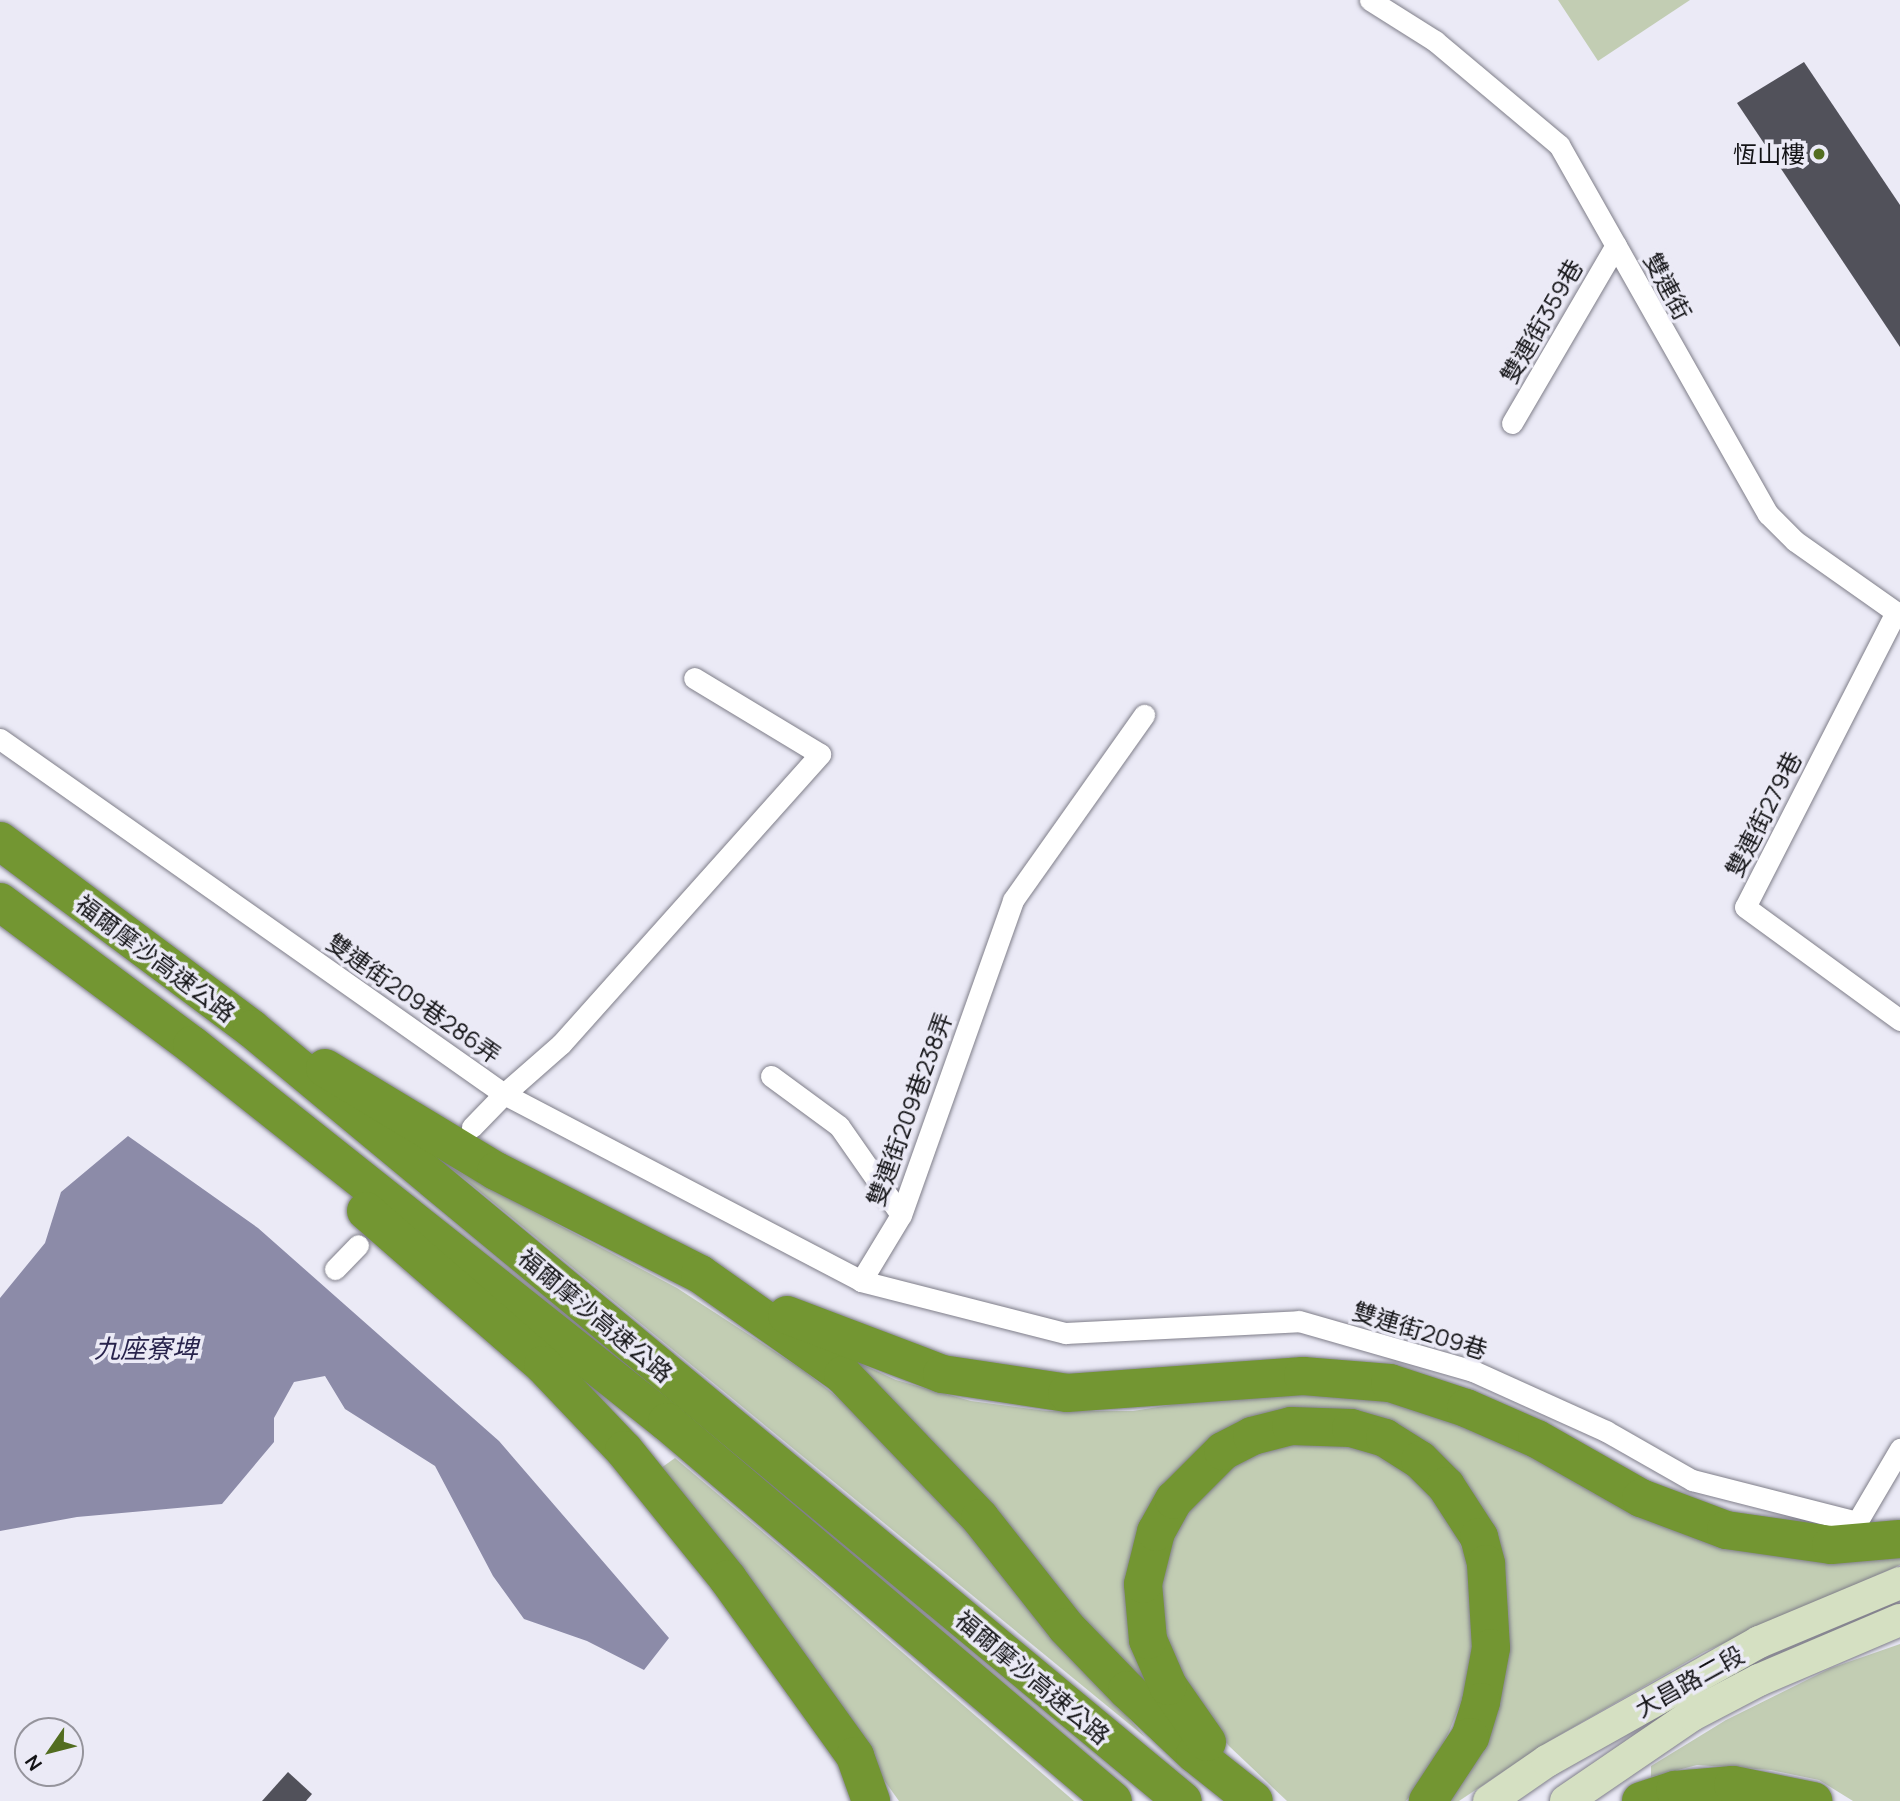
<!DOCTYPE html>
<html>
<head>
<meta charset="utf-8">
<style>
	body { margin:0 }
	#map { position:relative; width:1900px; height:1801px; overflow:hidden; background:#ebeaf6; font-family:Manrope,"Noto Sans TC",sans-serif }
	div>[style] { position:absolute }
	.green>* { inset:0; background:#c2cdb3 }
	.water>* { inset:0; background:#8c8ba8 }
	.building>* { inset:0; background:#51515a }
	.roads { filter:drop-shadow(0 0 2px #7f7e89) drop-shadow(0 0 2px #7f7e89) }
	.minor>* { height:21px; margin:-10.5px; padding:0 10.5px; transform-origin:10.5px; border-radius:10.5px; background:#fff }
	.secondary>* { height:32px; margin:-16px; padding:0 16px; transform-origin:16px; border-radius:16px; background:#d5e0c2 }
	.motorway>* { height:38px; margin:-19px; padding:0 19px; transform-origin:19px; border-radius:19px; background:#739632 }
	.dots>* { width:19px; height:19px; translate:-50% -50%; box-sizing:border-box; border:4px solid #ebeaf6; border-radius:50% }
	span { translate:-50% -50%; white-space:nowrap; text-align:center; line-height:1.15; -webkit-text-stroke:7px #ebeaf6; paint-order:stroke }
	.poi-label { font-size:24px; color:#131316 }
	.right { translate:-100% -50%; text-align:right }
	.street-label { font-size:24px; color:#131316 }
	.water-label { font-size:26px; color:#28234c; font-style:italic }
	.north { position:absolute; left:14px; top:1717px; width:70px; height:70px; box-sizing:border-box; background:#ebeaf6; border:2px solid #95949c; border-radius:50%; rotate:235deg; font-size:19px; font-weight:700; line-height:28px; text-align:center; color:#131316 }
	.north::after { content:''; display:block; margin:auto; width:24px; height:32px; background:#526d20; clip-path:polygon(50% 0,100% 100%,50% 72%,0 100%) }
</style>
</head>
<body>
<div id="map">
	<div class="green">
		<div style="clip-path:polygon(1558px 0,1690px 0,1598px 61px)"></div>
		<div style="clip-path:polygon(450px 1167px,677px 1288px,803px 1370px,851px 1408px,897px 1450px,1145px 1737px)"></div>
		<div style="clip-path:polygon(825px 1347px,896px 1380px,971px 1401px,1047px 1411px,1133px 1411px,1277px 1388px,1391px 1396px,1534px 1458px,1595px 1494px,1900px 1548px,1900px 1565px,1704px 1652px,1549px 1741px,1459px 1801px,1442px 1801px,1505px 1568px,1370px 1416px,1178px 1472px,1146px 1683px)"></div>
		<div style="clip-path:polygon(1309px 1441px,1359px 1444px,1402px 1463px,1439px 1499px,1472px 1570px,1475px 1649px,1468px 1685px,1448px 1734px,1423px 1780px,1406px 1801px,1287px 1801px,1229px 1746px,1187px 1694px,1163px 1637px,1156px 1591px,1165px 1546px,1187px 1504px,1224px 1468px,1267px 1447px)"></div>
		<div style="clip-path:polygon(675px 1458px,790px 1555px,1074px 1801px,899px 1801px,661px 1468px)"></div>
		<div style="clip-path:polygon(1900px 1644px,1900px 1801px,1853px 1801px,1819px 1780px,1771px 1770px,1697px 1765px,1651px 1777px,1651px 1766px,1726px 1720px,1831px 1668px)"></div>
	</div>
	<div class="water">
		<div style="clip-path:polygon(128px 1136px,258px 1228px,499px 1441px,669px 1638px,644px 1670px,587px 1641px,524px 1619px,493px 1576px,435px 1466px,345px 1409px,325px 1376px,294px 1382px,274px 1418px,274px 1442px,222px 1504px,77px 1517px,0 1531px,0 1298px,45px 1243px,61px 1192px)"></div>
	</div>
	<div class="building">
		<div style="clip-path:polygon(1804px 62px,1900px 205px,1900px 347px,1737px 103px)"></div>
		<div style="clip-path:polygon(288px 1772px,312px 1794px,306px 1801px,262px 1801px)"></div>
	</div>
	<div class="roads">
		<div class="minor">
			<div style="left:1370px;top:0;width:77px;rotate:32.2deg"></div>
			<div style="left:1435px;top:41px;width:162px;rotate:40deg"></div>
			<div style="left:1559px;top:145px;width:424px;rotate:60.5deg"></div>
			<div style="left:1768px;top:514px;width:38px;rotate:45deg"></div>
			<div style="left:1795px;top:541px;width:128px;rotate:35.2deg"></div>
			<div style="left:1512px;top:423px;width:206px;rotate:-59.7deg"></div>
			<div style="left:1896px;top:612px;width:331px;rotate:117.1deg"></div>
			<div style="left:1745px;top:907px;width:192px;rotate:36.1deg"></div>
			<div style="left:0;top:739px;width:616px;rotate:35.16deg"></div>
			<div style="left:504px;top:1094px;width:76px;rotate:-41.3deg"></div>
			<div style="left:561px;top:1044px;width:389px;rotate:-48.2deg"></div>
			<div style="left:820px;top:754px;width:147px;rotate:-148.9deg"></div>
			<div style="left:771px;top:1076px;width:84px;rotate:36.3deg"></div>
			<div style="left:839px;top:1126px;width:108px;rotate:55.1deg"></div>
			<div style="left:472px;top:1127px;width:46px;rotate:-45.9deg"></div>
			<div style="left:504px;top:1094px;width:403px;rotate:27.6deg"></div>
			<div style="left:861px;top:1281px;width:77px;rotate:-58.8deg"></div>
			<div style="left:901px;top:1215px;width:334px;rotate:-70.4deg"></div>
			<div style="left:1013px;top:900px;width:227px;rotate:-54.7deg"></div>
			<div style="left:335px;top:1269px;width:33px;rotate:-46deg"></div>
			<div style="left:861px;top:1281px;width:211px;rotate:14.3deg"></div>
			<div style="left:1065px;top:1333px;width:234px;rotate:-2.9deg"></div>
			<div style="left:1299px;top:1321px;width:181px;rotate:16deg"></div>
			<div style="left:1473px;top:1371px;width:146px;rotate:24.3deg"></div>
			<div style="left:1606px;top:1431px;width:99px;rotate:29.7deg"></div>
			<div style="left:1692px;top:1480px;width:170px;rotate:14.3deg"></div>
			<div style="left:1857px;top:1522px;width:85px;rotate:-59.5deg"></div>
		</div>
		<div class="secondary">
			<div style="left:1489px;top:1801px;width:70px;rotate:-34.6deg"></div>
			<div style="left:1547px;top:1761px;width:243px;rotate:-29.3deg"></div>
			<div style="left:1759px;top:1642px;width:153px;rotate:-22.7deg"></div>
			<div style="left:1566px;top:1801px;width:153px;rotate:-34.3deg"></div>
			<div style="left:1692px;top:1715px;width:76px;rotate:-27.6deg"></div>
			<div style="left:1759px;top:1680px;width:153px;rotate:-23.1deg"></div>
		</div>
		<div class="motorway">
			<div style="left:0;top:841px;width:314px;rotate:36.7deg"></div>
			<div style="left:252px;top:1029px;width:1209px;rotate:39.67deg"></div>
			<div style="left:0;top:902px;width:239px;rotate:36.7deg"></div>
			<div style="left:192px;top:1045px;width:606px;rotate:38.44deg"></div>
			<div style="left:667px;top:1422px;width:585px;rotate:40.36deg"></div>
			<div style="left:325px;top:1068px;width:200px;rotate:31.1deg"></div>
			<div style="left:496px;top:1171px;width:229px;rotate:26.8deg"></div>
			<div style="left:700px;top:1274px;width:175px;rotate:35.2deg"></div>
			<div style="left:843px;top:1375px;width:198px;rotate:46.2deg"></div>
			<div style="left:980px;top:1518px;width:139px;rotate:51.7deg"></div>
			<div style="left:1066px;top:1627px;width:88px;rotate:45.9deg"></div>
			<div style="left:1127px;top:1690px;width:93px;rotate:43.3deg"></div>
			<div style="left:1195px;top:1754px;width:75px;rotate:38.5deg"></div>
			<div style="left:366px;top:1211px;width:235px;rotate:41deg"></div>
			<div style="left:543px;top:1365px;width:117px;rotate:46.4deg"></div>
			<div style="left:624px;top:1450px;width:166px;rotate:51.1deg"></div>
			<div style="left:728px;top:1579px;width:218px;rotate:54.3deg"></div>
			<div style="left:855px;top:1756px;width:48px;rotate:70.4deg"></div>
			<div style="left:787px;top:1315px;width:166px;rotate:20.8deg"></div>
			<div style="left:942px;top:1374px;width:126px;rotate:8.6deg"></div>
			<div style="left:1067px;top:1393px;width:237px;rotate:-4.1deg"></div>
			<div style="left:1303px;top:1376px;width:87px;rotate:4.6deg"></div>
			<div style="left:1390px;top:1383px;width:80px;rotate:18.2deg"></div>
			<div style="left:1466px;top:1408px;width:77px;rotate:23.6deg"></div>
			<div style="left:1537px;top:1439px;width:120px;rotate:29.6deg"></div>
			<div style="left:1641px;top:1498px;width:91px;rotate:20.6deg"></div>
			<div style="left:1726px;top:1530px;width:106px;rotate:8.1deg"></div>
			<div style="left:1831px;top:1545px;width:69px;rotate:-5deg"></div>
			<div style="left:1207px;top:1742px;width:68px;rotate:-124.9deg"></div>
			<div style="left:1168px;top:1686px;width:50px;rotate:-113.5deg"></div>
			<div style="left:1148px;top:1640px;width:56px;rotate:-95.1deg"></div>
			<div style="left:1143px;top:1584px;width:54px;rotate:-76deg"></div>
			<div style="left:1156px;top:1532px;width:37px;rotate:-61deg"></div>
			<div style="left:1174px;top:1500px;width:69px;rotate:-45deg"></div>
			<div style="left:1223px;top:1451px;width:33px;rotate:-27deg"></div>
			<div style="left:1252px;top:1436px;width:40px;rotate:-14.4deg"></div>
			<div style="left:1291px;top:1426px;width:60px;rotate:1.9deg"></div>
			<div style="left:1351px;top:1428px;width:35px;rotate:16deg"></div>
			<div style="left:1385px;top:1438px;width:41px;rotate:32.2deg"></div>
			<div style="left:1420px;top:1460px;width:37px;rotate:45deg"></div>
			<div style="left:1446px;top:1486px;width:61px;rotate:57.1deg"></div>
			<div style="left:1479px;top:1537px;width:28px;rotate:75deg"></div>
			<div style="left:1486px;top:1564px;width:84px;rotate:86.6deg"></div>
			<div style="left:1491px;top:1648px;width:55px;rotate:100.5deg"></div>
			<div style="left:1481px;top:1702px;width:37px;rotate:107deg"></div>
			<div style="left:1470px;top:1737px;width:77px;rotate:123.3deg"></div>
			<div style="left:1641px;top:1801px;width:36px;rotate:-18deg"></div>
			<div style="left:1675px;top:1790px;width:58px;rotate:-4.9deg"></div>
			<div style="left:1733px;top:1785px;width:82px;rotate:11.3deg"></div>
		</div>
	</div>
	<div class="dots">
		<div style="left:1819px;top:154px;background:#526d20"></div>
	</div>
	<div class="poi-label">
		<span class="right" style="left:1805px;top:154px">恆山樓</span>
	</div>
	<div class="street-label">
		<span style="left:1668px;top:286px;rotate:62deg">雙連街</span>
		<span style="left:1541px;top:321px;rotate:-60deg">雙連街359巷</span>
		<span style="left:1763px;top:814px;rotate:-63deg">雙連街279巷</span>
		<span style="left:156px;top:958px;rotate:37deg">福爾摩沙高速公路</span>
		<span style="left:414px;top:998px;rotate:35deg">雙連街209巷286弄</span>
		<span style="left:909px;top:1109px;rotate:-70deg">雙連街209巷238弄</span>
		<span style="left:596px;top:1315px;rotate:40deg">福爾摩沙高速公路</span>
		<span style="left:1420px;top:1330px;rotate:17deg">雙連街209巷</span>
		<span style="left:1033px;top:1677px;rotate:40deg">福爾摩沙高速公路</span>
		<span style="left:1689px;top:1681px;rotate:-29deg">大昌路二段</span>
	</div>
	<div class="water-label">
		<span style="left:146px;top:1349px">九座寮埤</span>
	</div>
	<div class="north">N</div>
</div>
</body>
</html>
